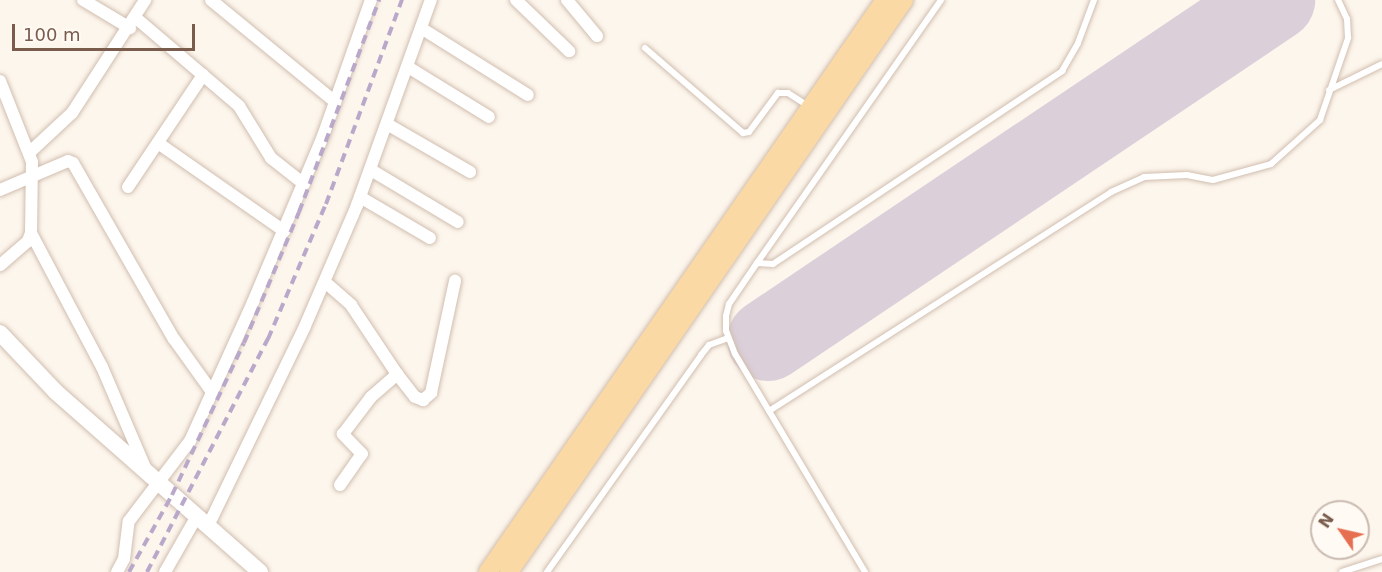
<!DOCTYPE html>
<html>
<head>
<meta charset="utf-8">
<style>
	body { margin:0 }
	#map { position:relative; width:1382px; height:572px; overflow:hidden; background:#fdf6ec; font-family:"DejaVu Sans",sans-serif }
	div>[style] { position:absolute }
	.taxiway>* { height:33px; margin:-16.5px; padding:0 16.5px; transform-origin:16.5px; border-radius:16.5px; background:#dbcfda }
	.runway>* { height:82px; margin:-41px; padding:0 41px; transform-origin:41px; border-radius:41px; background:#dbcfda }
	.roads { filter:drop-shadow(0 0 2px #d1beb0) drop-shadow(0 0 2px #d1beb0) }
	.lane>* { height:6px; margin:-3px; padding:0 3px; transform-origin:3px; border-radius:3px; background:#fff }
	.street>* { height:12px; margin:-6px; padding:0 6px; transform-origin:6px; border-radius:6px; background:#fff }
	.secondary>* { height:16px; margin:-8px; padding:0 8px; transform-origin:8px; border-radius:8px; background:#fff }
	.primary>* { height:18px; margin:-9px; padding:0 9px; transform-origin:9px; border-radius:9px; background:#fbd9a5 }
	.rail>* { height:4px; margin-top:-2px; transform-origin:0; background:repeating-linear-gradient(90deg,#b9a8c9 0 9px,transparent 0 15px) }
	span { translate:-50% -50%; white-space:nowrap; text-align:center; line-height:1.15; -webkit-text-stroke:4.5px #fffaf3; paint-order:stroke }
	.north { position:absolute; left:1310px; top:500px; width:60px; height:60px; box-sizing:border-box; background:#fffaf3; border:2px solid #cabbb1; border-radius:50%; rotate:304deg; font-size:16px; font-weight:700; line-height:24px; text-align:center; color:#7a5c4d }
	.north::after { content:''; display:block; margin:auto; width:21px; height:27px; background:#e76f51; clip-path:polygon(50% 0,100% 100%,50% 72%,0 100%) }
	.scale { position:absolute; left:12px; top:24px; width:183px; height:27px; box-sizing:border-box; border:3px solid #7a5c4d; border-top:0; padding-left:8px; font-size:18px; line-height:21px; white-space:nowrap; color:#7a5c4d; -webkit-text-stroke:4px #fffaf3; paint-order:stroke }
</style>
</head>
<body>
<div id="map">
	<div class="taxiway">
		<div style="left:1253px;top:0;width:11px;rotate:52deg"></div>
	</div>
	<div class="runway">
		<div style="left:768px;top:340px;width:610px;rotate:-33.9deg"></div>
	</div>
	<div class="roads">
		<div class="lane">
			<div style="left:645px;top:48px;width:130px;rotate:40.9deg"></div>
			<div style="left:743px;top:133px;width:6px;rotate:-9deg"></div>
			<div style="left:749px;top:132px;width:49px;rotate:-53.4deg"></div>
			<div style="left:778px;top:93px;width:10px"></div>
			<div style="left:788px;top:93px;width:24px;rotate:33deg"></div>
			<div style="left:1329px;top:90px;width:59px;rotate:-26.1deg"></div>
			<div style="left:757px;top:263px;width:16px;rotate:4deg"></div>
			<div style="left:773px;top:264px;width:348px;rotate:-33.7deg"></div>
			<div style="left:1062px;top:71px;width:32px;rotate:-60deg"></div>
			<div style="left:1078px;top:43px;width:46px;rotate:-69.6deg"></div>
			<div style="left:769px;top:411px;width:406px;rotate:-32.6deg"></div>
			<div style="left:1111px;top:192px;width:36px;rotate:-24deg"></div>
			<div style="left:1144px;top:177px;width:43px;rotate:-2.7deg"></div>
			<div style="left:1187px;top:175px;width:26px;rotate:11deg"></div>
			<div style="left:1213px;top:180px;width:60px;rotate:-15.4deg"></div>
			<div style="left:1271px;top:164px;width:66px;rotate:-41.9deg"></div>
			<div style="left:1320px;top:120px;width:87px;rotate:-71.1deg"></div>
			<div style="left:1348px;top:38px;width:19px;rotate:-93deg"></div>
			<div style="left:1347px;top:19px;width:21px;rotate:-115deg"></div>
			<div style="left:547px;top:572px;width:266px;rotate:-54.6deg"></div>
			<div style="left:701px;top:355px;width:13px;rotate:-51deg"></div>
			<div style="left:709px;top:345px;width:20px;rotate:-20deg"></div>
			<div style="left:865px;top:572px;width:254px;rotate:-120.8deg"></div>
			<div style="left:735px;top:354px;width:25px;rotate:-111deg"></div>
			<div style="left:726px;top:331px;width:15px;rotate:-90deg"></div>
			<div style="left:726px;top:316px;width:12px;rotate:-76deg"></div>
			<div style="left:729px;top:304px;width:50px;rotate:-55.7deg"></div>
			<div style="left:757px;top:263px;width:321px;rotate:-55deg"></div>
			<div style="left:1342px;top:572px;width:42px;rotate:-18deg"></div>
		</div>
		<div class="street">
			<div style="left:83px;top:0;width:55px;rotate:30.8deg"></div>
			<div style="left:211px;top:0;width:161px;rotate:39.4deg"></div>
			<div style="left:516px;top:0;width:74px;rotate:43.9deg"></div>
			<div style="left:567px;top:0;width:47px;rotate:50.2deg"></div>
			<div style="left:136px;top:18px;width:135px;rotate:40.5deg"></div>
			<div style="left:239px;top:106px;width:61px;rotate:58.4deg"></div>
			<div style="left:271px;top:158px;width:42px;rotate:38.2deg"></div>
			<div style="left:421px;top:28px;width:126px;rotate:32.1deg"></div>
			<div style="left:408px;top:67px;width:95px;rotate:31.7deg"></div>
			<div style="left:0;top:81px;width:87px;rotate:68.4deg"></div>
			<div style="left:32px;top:162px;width:71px;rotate:90.8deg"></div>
			<div style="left:31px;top:233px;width:9px;rotate:111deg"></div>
			<div style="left:28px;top:241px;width:37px;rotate:139deg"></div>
			<div style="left:387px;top:124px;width:96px;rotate:30deg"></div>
			<div style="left:158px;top:143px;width:154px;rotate:34.9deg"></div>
			<div style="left:30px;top:152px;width:57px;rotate:-42.9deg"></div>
			<div style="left:72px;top:113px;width:135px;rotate:-57.1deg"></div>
			<div style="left:371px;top:170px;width:101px;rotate:30.9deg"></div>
			<div style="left:128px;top:187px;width:135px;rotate:-56.2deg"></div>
			<div style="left:0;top:190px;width:74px;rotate:-23.1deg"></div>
			<div style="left:68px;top:161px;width:5px;rotate:22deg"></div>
			<div style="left:73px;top:163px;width:203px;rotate:60.2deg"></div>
			<div style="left:174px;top:339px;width:65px;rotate:54.4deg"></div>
			<div style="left:360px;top:197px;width:81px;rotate:30.4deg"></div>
			<div style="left:31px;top:233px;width:152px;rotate:62.1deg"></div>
			<div style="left:102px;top:367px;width:114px;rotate:66.8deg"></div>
			<div style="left:325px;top:282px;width:35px;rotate:41deg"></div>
			<div style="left:351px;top:305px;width:83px;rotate:56.3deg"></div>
			<div style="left:397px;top:374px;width:29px;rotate:52deg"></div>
			<div style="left:415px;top:397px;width:9px;rotate:21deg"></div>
			<div style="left:423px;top:400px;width:11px;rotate:-41deg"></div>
			<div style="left:431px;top:393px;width:115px;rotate:-77.9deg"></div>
			<div style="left:340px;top:485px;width:38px;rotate:-55deg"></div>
			<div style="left:362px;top:454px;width:28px;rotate:-134deg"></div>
			<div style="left:343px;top:434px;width:46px;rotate:-52.9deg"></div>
			<div style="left:371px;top:397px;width:35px;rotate:-41deg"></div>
			<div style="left:208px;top:526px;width:222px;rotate:-64.1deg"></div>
			<div style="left:305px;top:326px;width:132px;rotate:-66.7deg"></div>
			<div style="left:357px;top:205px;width:218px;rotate:-70.2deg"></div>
			<div style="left:117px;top:572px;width:15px;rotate:-62deg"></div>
			<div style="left:124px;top:559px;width:38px;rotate:-83deg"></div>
			<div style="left:129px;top:521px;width:101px;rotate:-52.7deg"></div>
			<div style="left:190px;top:441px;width:153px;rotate:-65.6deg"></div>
			<div style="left:253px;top:302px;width:180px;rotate:-67.1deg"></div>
			<div style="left:323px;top:136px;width:144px;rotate:-70.6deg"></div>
			<div style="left:165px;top:572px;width:64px;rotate:-60.3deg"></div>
		</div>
		<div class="secondary">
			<div style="left:0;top:333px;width:81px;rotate:46.5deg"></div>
			<div style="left:56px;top:392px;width:272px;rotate:41.4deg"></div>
		</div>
		<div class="primary">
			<div style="left:488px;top:572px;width:696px;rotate:-55.24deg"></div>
			<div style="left:509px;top:572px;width:695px;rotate:-55.37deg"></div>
		</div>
	</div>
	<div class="rail">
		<div style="left:129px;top:572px;width:88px;rotate:-60.8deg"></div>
		<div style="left:172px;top:495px;width:168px;rotate:-64.7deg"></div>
		<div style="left:244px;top:343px;width:142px;rotate:-67.2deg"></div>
		<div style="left:299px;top:212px;width:227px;rotate:-69.3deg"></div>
		<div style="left:147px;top:572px;width:263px;rotate:-62.6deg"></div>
		<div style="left:268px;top:339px;width:147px;rotate:-66.8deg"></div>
		<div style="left:326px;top:204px;width:218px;rotate:-69.6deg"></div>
	</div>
	<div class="north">N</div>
	<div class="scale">100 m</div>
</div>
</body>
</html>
